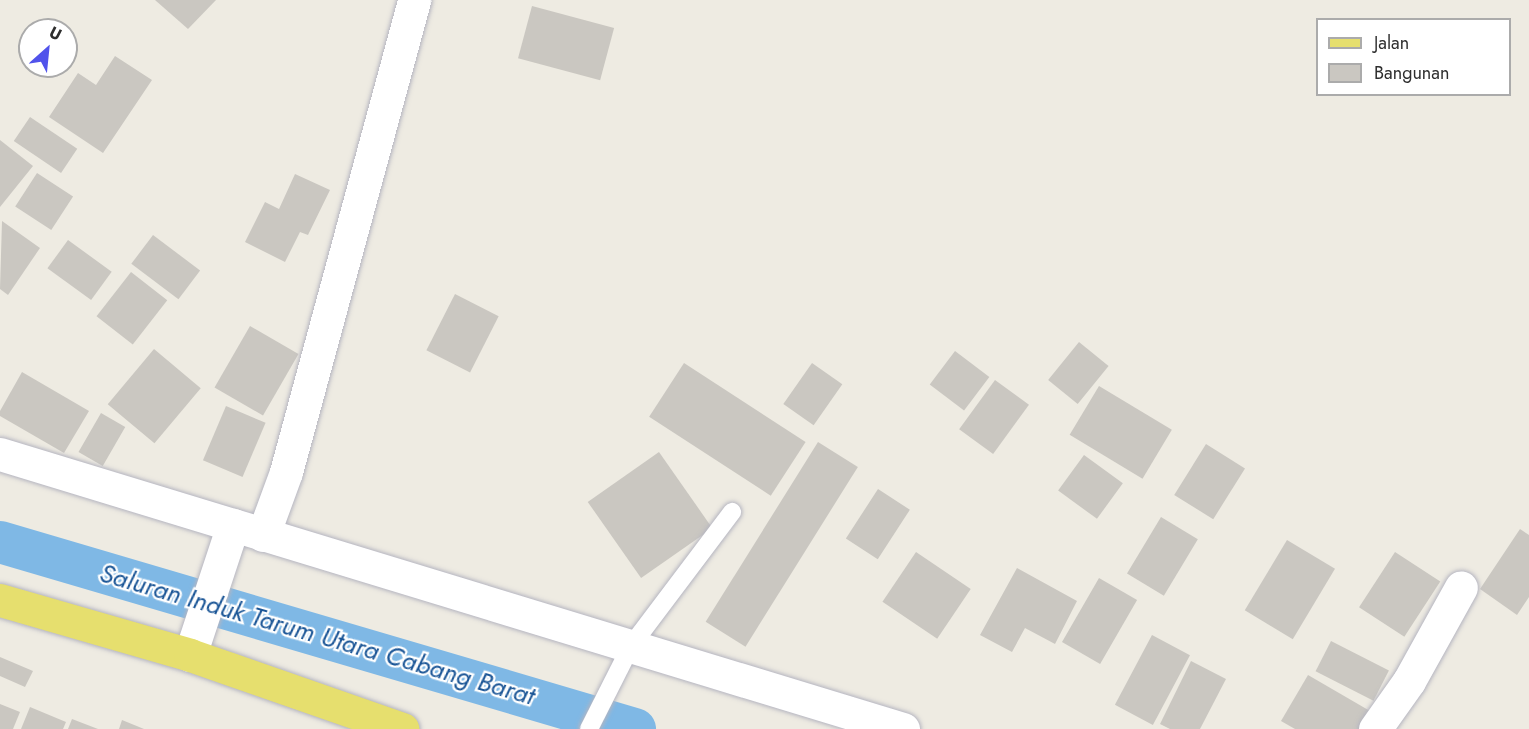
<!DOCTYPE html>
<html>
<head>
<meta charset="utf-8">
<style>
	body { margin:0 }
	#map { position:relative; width:1529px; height:729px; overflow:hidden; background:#eeebe2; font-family:Jost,sans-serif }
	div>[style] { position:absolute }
	.canal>* { height:42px; margin:-21px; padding:0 21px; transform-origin:21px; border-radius:21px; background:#7fb8e5 }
	.building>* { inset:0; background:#cac7c1; transform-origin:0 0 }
	.roads { filter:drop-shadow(0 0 2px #b5b5c0) drop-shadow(0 0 2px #b5b5c0) }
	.service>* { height:18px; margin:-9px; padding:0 9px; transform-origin:9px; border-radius:9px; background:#fff }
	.minor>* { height:33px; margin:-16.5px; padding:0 16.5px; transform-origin:16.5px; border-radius:16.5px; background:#fff }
	.primary>* { height:33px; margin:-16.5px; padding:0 16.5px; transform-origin:16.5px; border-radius:16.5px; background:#e6df6e }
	span { translate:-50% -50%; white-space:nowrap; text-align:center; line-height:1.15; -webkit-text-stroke:4.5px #fff; paint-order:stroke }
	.water-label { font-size:26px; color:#1a5596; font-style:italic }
	.legend { position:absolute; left:1316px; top:18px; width:195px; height:78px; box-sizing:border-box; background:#fff; border:2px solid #ababab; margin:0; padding:8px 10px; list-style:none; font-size:18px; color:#2e2e2e }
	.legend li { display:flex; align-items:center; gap:12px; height:30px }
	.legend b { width:30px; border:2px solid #ababab }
	.north { position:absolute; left:18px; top:18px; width:60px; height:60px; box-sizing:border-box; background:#fff; border:2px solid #ababab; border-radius:50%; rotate:27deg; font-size:16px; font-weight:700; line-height:24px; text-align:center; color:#2e2e2e }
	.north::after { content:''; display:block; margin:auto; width:21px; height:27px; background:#5153eb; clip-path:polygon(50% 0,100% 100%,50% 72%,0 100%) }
</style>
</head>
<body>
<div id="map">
	<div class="canal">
		<div style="left:0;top:542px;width:662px;rotate:16.41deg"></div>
	</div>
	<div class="building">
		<div style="clip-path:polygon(155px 0,216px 0,188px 29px)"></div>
		<div style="left:532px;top:6px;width:85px;height:54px;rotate:15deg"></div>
		<div style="clip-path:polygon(115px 56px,152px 80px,103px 153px,49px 117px,78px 73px,96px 85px)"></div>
		<div style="left:30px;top:117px;width:57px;height:29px;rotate:34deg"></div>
		<div style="clip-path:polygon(0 140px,33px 166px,0 207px)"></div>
		<div style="left:37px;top:173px;width:43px;height:40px;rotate:33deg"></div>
		<div style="clip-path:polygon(295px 174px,330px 190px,308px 235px,300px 232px,285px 262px,245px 242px,265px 202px,279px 209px)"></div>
		<div style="clip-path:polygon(2px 221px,40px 248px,8px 295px,0 289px)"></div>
		<div style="left:153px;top:235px;width:59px;height:36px;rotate:37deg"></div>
		<div style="left:68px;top:240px;width:54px;height:35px;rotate:36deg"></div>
		<div style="left:131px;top:272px;width:46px;height:56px;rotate:38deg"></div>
		<div style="left:455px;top:294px;width:49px;height:63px;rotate:27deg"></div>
		<div style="left:250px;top:326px;width:56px;height:71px;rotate:30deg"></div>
		<div style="left:1079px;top:342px;width:38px;height:49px;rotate:39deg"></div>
		<div style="left:154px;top:349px;width:61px;height:72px;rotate:40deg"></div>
		<div style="left:955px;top:351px;width:43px;height:42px;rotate:37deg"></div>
		<div style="left:684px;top:363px;width:145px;height:64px;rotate:33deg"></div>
		<div style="left:812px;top:363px;width:37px;height:50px;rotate:35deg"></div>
		<div style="clip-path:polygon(22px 372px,89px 411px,64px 453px,0 416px,0 411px)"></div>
		<div style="left:995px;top:380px;width:42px;height:61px;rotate:36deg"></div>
		<div style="left:1099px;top:386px;width:85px;height:57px;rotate:31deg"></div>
		<div style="left:226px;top:406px;width:43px;height:59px;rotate:23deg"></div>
		<div style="left:101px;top:413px;width:28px;height:45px;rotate:30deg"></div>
		<div style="left:818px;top:442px;width:47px;height:212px;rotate:32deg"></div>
		<div style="left:1206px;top:444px;width:46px;height:60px;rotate:32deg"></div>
		<div style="left:659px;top:452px;width:93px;height:87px;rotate:55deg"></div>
		<div style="left:1084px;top:455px;width:48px;height:44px;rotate:36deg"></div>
		<div style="left:878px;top:489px;width:38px;height:59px;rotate:33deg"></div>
		<div style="left:1161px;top:517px;width:43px;height:66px;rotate:31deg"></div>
		<div style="clip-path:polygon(1520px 529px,1529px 535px,1529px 597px,1517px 615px,1480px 589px)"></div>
		<div style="left:1287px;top:540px;width:56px;height:82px;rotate:31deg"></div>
		<div style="left:916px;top:552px;width:66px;height:60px;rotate:34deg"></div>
		<div style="left:1395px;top:552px;width:54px;height:66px;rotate:33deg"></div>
		<div style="clip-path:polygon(1017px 568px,1077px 601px,1055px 644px,1025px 628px,1012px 652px,980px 635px)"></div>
		<div style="left:1099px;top:578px;width:44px;height:74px;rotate:30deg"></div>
		<div style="left:1152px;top:635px;width:43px;height:79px;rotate:28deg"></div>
		<div style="left:1331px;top:641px;width:65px;height:34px;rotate:27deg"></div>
		<div style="clip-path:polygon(0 657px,33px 671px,25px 687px,0 676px)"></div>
		<div style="clip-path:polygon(1191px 661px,1226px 679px,1200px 729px,1170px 729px,1160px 724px)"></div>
		<div style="clip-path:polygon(1308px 675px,1370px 711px,1360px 729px,1295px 729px,1281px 721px)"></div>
		<div style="clip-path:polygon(0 704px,20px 712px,13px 729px,0 729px)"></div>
		<div style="clip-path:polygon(30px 707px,66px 722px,63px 729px,21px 729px)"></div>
		<div style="clip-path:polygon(72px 719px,98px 729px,68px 729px)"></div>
		<div style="clip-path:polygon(122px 720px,144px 729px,119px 729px)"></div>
	</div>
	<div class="roads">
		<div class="service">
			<div style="left:589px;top:729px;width:93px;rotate:-63.2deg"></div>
			<div style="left:631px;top:646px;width:168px;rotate:-53deg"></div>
		</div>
		<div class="minor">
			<div style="left:0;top:454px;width:944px;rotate:16.94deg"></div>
			<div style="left:263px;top:535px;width:67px;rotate:-69.9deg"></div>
			<div style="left:286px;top:472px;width:489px;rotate:-74.8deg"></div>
			<div style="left:190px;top:655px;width:137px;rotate:-71.7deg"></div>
			<div style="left:1375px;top:729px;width:59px;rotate:-54.7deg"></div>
			<div style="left:1409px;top:681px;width:107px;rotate:-61deg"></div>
		</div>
		<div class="primary">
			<div style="left:0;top:600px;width:198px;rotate:16.1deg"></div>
			<div style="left:190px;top:655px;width:225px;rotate:19.2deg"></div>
		</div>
	</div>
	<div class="water-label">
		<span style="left:317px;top:635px;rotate:16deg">Saluran Induk Tarum Utara Cabang Barat</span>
	</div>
	<ul class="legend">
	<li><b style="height:8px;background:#e6df6e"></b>Jalan</li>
	<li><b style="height:16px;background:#cac7c1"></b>Bangunan</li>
	</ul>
	<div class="north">U</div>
</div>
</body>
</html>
